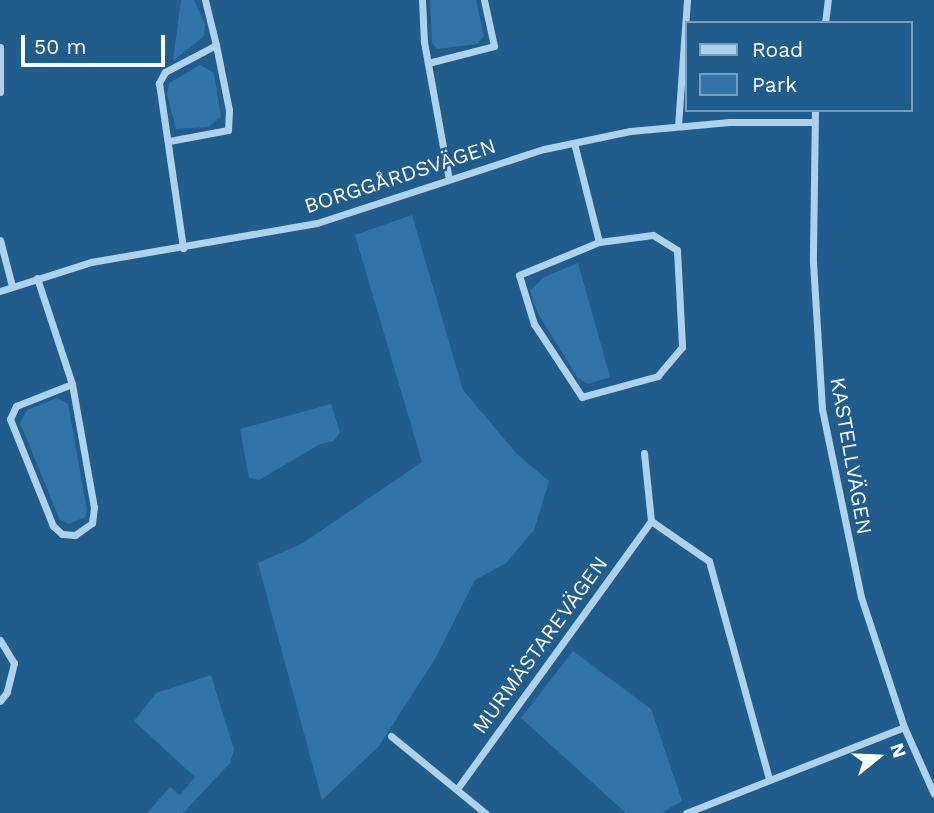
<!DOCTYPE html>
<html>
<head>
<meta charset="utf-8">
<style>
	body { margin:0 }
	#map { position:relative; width:934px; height:813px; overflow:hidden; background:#205c8c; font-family:"Work Sans",sans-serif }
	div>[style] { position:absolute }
	.green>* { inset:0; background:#3175a8 }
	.street>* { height:7px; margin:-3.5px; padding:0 3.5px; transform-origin:3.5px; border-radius:3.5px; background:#aed1ec }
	span { translate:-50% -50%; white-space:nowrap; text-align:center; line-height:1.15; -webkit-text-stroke:5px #205c8c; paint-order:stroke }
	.street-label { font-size:21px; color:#fff }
	.legend { position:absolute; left:685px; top:21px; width:228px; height:91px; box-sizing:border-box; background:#205c8c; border:2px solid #799dba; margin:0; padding:9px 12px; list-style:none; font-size:21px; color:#fff }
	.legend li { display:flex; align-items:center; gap:14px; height:35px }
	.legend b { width:35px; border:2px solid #799dba }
	.north { position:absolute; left:843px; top:722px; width:70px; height:70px; -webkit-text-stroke:5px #205c8c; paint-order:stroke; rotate:72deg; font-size:19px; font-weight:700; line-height:28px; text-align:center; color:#fff }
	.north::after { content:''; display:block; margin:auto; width:24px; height:32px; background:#fff; clip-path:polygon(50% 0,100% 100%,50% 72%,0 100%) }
	.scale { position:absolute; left:21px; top:35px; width:144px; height:32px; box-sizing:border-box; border:4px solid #fff; border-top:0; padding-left:9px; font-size:21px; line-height:24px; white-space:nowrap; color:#fff; -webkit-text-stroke:5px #205c8c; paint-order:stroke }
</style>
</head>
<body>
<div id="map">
	<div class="green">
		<div style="clip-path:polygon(181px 0,194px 0,205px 24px,204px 36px,173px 61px)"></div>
		<div style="clip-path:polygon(430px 0,476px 0,484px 36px,477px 44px,437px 49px,432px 43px)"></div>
		<div style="clip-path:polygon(200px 65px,214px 73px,221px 117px,208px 127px,176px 129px,167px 94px,169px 83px)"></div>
		<div style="clip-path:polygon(412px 215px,463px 390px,517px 454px,549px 481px,534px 530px,506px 563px,475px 580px,435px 659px,379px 746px,322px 800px,258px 563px,303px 543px,422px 462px,355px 235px)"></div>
		<div style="clip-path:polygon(578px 263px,610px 377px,588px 384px,578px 378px,538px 314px,530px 291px,544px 277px)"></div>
		<div style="clip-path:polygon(57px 398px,68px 404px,87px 510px,85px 517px,69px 524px,60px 520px,20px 423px,27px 410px)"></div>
		<div style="clip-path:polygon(331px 404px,340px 432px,334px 441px,320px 444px,259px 480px,249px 478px,240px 429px)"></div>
		<div style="clip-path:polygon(573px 651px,651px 709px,682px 801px,661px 813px,626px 813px,521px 718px)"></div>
		<div style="clip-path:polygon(211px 675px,234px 750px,230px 763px,183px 813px,147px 813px,170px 787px,180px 795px,195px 777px,134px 721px,156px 693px)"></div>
	</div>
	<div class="street">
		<div style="left:205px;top:0;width:46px;rotate:76.3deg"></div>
		<div style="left:422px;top:0;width:42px;rotate:87.3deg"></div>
		<div style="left:424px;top:42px;width:139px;rotate:79.7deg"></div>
		<div style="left:825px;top:23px;width:23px;rotate:-83deg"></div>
		<div style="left:0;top:47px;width:45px;rotate:90deg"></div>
		<div style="left:428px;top:63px;width:68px;rotate:-14.4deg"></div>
		<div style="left:494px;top:46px;width:47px;rotate:-102.3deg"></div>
		<div style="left:815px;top:110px;width:152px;rotate:90.8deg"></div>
		<div style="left:813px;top:262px;width:147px;rotate:86.5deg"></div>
		<div style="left:822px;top:409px;width:192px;rotate:78.3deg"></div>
		<div style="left:861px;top:597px;width:137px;rotate:71.7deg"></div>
		<div style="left:904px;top:727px;width:73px;rotate:65.9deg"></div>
		<div style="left:678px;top:126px;width:126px;rotate:-85.9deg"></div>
		<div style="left:169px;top:141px;width:60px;rotate:-10.6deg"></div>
		<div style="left:228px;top:130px;width:20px;rotate:-87deg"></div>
		<div style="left:229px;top:110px;width:66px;rotate:-101.3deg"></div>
		<div style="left:216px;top:45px;width:58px;rotate:152.1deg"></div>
		<div style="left:165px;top:72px;width:13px;rotate:119deg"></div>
		<div style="left:159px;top:83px;width:167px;rotate:81.7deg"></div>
		<div style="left:574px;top:143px;width:102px;rotate:75.8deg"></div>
		<div style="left:599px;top:242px;width:54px;rotate:-7.4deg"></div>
		<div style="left:653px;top:235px;width:28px;rotate:32deg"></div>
		<div style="left:677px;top:250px;width:97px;rotate:87deg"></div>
		<div style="left:682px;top:347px;width:38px;rotate:130deg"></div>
		<div style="left:658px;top:376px;width:79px;rotate:164.6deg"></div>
		<div style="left:582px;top:397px;width:87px;rotate:-123.3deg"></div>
		<div style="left:534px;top:324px;width:51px;rotate:-107deg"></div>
		<div style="left:519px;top:275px;width:87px;rotate:-22.4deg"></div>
		<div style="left:0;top:240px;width:48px;rotate:75.4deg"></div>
		<div style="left:37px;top:278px;width:112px;rotate:71.7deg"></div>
		<div style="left:72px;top:384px;width:125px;rotate:79.9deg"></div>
		<div style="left:94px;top:507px;width:16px;rotate:97deg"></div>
		<div style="left:92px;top:523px;width:21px;rotate:145deg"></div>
		<div style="left:75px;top:535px;width:13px;rotate:-176deg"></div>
		<div style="left:62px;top:534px;width:12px;rotate:-138deg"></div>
		<div style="left:53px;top:526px;width:115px;rotate:-111.9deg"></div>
		<div style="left:10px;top:419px;width:14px;rotate:-65deg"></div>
		<div style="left:16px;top:406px;width:60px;rotate:-21.4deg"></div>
		<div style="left:0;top:291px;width:96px;rotate:-17.7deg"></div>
		<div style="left:91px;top:262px;width:229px;rotate:-9.8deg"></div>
		<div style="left:317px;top:223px;width:239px;rotate:-18.1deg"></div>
		<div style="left:544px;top:149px;width:88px;rotate:-11.8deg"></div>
		<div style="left:630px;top:131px;width:100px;rotate:-5.1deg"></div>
		<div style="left:730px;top:122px;width:84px"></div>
		<div style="left:644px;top:453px;width:68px;rotate:84.1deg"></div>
		<div style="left:0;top:640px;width:27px;rotate:59deg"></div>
		<div style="left:14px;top:663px;width:30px;rotate:104deg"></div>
		<div style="left:7px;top:692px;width:11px;rotate:128deg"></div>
		<div style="left:391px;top:736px;width:122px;rotate:39.3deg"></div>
		<div style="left:457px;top:789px;width:331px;rotate:-54.1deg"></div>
		<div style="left:651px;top:521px;width:70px;rotate:34.6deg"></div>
		<div style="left:709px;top:561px;width:226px;rotate:74.6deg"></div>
		<div style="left:686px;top:813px;width:234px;rotate:-21.5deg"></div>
	</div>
	<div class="street-label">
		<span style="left:400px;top:176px;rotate:-18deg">BORGGÅRDSVÄGEN</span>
		<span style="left:851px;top:456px;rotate:80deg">KASTELLVÄGEN</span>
		<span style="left:540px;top:645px;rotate:-54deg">MURMÄSTAREVÄGEN</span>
	</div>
	<ul class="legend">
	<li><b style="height:9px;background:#aed1ec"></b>Road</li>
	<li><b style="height:19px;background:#3175a8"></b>Park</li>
	</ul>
	<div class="north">N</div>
	<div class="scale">50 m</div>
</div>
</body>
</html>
